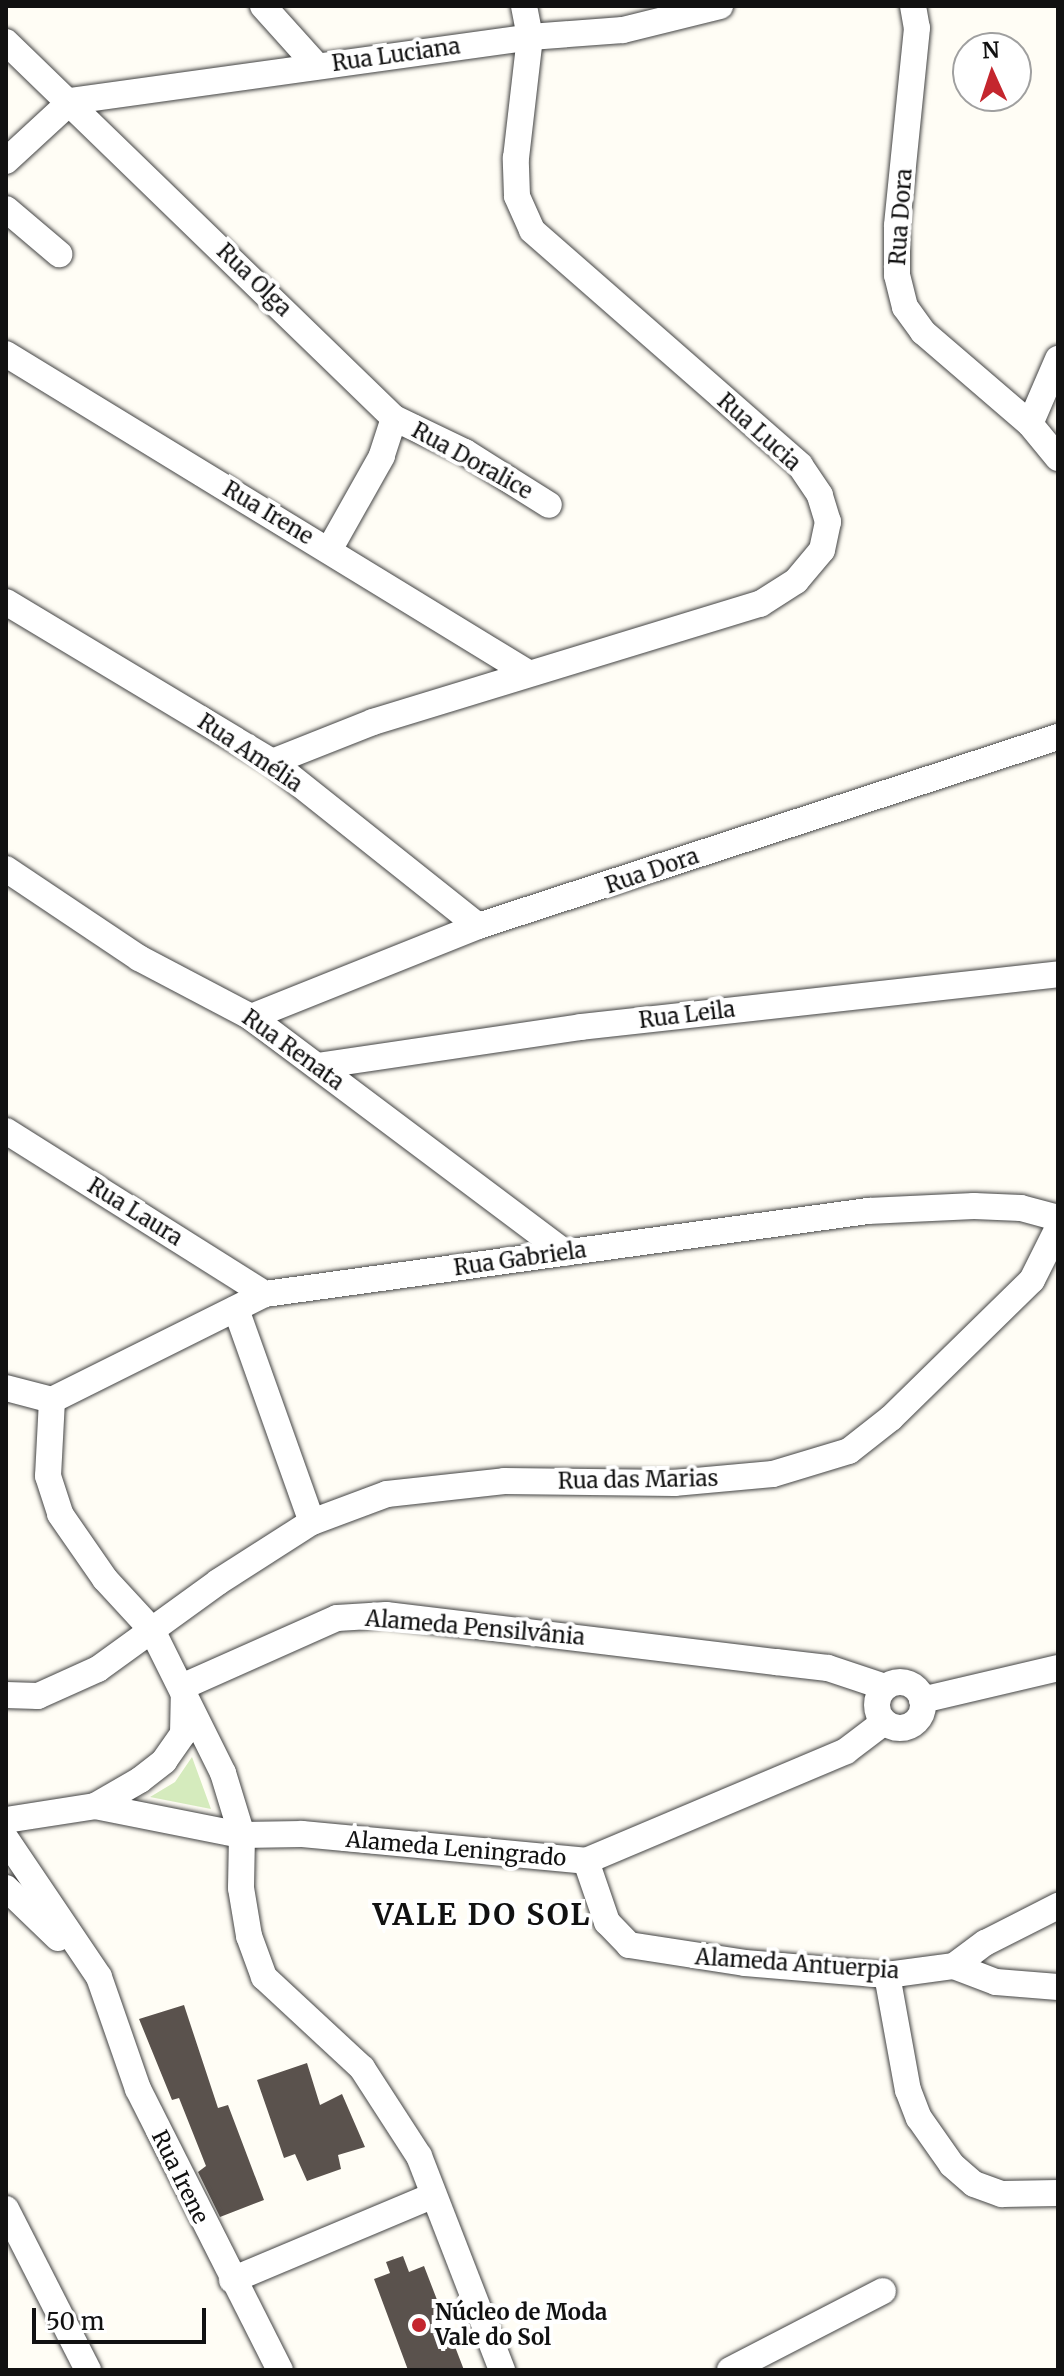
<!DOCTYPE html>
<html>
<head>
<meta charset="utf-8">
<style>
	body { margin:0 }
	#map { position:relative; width:1064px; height:2376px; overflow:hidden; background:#fffdf5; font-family:Merriweather,serif }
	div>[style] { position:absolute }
	.green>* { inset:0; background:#d5ebbd }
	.building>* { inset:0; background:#5a524d }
	.roads { filter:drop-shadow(0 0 2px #444) drop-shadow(0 0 2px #444) }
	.minor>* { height:26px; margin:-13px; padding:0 13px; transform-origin:13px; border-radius:13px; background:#fff }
	.minor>.ring { margin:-13px; padding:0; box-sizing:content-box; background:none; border:26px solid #fff; border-radius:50% }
	.dots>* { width:22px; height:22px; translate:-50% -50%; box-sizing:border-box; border:4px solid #fff; border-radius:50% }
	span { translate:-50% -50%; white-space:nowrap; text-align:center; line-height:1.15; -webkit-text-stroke:8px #fff; paint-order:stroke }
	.street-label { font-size:22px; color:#111 }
	.poi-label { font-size:22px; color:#111; font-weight:700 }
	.left { translate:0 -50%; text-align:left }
	.district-label { font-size:30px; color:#111; font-weight:700; letter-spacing:2px }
	.frame { position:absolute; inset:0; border:8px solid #111; pointer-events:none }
	.north { position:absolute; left:952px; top:32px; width:80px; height:80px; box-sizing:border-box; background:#fff; border:2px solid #a0a0a0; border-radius:50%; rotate:357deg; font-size:22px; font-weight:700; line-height:32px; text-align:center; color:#111 }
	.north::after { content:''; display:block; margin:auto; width:28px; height:36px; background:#c4262e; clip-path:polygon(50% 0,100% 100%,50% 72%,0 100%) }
	.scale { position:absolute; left:32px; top:2308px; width:174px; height:36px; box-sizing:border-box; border:4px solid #111; border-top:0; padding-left:10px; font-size:24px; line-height:28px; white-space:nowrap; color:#111; -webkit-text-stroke:6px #fff; paint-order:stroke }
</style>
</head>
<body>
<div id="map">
	<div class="green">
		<div style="clip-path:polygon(192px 1757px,211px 1809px,150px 1797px,175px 1782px)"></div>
	</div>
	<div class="building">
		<div style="clip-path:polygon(184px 2005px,218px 2108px,228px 2105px,264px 2200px,220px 2217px,198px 2172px,206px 2166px,179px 2098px,172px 2100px,139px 2019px)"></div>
		<div style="clip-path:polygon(307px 2063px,320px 2105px,342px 2094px,365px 2147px,338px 2155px,341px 2169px,307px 2181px,295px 2154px,284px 2158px,257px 2080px)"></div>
		<div style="clip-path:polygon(403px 2256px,409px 2272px,424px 2266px,464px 2370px,408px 2370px,374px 2279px,390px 2273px,386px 2262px)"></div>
	</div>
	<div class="roads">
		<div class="minor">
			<div style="left:263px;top:6px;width:81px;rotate:48deg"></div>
			<div style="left:913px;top:6px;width:22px;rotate:80deg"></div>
			<div style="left:917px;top:28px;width:199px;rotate:95.8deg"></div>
			<div style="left:897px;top:226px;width:49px;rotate:90deg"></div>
			<div style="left:897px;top:275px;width:33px;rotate:76deg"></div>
			<div style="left:905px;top:307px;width:31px;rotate:54deg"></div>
			<div style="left:923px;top:332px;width:141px;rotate:40.7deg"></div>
			<div style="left:1030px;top:424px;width:44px;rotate:50.5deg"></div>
			<div style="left:6px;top:42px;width:540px;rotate:44.1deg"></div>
			<div style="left:394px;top:418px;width:40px;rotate:108deg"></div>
			<div style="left:382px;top:456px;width:108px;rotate:119.4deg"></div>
			<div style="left:71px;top:101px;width:463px;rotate:-7.9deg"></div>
			<div style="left:530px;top:37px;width:93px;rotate:-4.3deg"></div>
			<div style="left:623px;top:30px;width:100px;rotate:-13.9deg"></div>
			<div style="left:6px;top:161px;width:88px;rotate:-42.7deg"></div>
			<div style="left:6px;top:209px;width:70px;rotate:40.3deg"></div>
			<div style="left:6px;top:354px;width:612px;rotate:31.43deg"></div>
			<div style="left:394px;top:418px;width:79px;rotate:25.6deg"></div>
			<div style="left:465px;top:452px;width:99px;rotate:32.2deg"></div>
			<div style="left:1030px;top:424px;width:71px;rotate:-66.7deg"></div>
			<div style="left:6px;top:602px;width:310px;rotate:31deg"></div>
			<div style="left:272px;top:762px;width:263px;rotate:38.5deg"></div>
			<div style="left:272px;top:762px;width:109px;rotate:-21.6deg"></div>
			<div style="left:373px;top:722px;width:405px;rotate:-17deg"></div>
			<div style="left:760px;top:604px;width:43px;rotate:-32.6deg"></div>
			<div style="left:796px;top:581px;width:40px;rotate:-50deg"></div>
			<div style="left:822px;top:550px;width:29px;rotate:-78deg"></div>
			<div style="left:828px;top:522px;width:28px;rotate:-107deg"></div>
			<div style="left:820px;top:495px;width:36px;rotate:-124deg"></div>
			<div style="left:800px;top:465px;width:356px;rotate:-138.8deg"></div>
			<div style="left:532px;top:230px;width:37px;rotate:-114deg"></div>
			<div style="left:517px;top:196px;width:38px;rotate:-92deg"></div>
			<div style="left:516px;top:158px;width:122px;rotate:-83.4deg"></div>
			<div style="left:530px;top:37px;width:32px;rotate:-101deg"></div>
			<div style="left:6px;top:869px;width:160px;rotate:33.8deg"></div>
			<div style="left:139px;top:958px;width:127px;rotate:27.8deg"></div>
			<div style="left:251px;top:1017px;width:393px;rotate:36.9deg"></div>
			<div style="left:251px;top:1017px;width:245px;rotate:-21.8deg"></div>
			<div style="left:478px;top:926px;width:610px;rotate:-18.05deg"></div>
			<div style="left:317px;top:1066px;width:267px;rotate:-8.4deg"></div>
			<div style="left:581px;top:1027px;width:480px;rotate:-6.3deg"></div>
			<div style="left:6px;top:1131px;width:306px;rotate:32.2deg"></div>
			<div style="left:236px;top:1309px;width:226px;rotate:70.4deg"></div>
			<div style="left:6px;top:1388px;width:48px;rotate:14.6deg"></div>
			<div style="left:52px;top:1400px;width:238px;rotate:-26.5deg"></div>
			<div style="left:265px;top:1294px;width:609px;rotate:-7.84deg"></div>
			<div style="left:868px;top:1211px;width:106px;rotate:-2.7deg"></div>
			<div style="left:974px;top:1206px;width:47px;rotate:2.4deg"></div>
			<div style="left:1021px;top:1208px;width:38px;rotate:15deg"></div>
			<div style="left:52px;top:1400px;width:76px;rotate:93deg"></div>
			<div style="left:48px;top:1476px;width:40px;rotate:72deg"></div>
			<div style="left:60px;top:1514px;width:79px;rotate:55.3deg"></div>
			<div style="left:105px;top:1579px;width:69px;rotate:47.3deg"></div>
			<div style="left:152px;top:1630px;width:160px;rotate:63.6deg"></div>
			<div style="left:223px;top:1773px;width:65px;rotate:73deg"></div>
			<div style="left:242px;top:1835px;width:53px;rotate:91.1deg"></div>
			<div style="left:241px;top:1888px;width:49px;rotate:80.5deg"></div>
			<div style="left:249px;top:1936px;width:44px;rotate:69.9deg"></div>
			<div style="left:264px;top:1977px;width:134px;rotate:42.9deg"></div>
			<div style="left:362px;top:2068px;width:105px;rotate:57.1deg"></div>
			<div style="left:419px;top:2156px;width:230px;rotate:68.8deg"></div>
			<div class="ring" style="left:877px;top:1682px;width:20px;height:20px"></div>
			<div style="left:6px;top:1695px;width:32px;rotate:2deg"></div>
			<div style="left:38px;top:1696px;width:66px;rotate:-24.2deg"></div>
			<div style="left:98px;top:1669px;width:148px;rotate:-35.9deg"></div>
			<div style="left:218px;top:1582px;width:112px;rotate:-32.6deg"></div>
			<div style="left:312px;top:1522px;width:80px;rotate:-20.5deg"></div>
			<div style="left:387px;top:1494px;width:118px;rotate:-6.3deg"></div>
			<div style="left:504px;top:1481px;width:170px;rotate:0.7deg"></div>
			<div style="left:674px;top:1483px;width:99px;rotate:-5.2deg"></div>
			<div style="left:773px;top:1474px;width:79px;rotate:-16.8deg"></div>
			<div style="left:849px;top:1451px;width:53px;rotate:-38.2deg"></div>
			<div style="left:891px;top:1418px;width:197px;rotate:-44.4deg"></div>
			<div style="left:1032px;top:1280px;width:58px;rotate:-63.4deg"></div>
			<div style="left:922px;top:1700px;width:140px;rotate:-13.2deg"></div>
			<div style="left:95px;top:1806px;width:150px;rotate:11.2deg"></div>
			<div style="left:242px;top:1835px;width:60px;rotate:-1deg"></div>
			<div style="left:302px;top:1834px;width:285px;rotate:5.4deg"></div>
			<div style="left:586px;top:1861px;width:282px;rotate:-22.9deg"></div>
			<div style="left:846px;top:1751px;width:48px;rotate:-37.3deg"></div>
			<div style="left:6px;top:1820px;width:90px;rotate:-8.9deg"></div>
			<div style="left:95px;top:1806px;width:52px;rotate:-30deg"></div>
			<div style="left:140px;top:1780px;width:31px;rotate:-38deg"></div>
			<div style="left:164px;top:1761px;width:33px;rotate:-55deg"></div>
			<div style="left:183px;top:1734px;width:48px;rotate:-88.8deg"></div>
			<div style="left:184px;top:1686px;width:167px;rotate:-24deg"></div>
			<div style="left:337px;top:1618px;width:49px;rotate:-3.5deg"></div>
			<div style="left:386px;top:1615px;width:393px;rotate:6.9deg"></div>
			<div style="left:776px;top:1662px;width:52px;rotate:6.6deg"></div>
			<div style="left:828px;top:1668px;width:60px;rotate:18.4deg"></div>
			<div style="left:6px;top:1839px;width:166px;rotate:56deg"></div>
			<div style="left:99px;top:1977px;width:119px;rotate:70.8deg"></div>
			<div style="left:138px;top:2089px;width:315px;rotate:63.2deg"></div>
			<div style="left:586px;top:1861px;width:65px;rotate:71deg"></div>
			<div style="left:607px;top:1922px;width:32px;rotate:46deg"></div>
			<div style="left:629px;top:1945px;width:117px;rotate:8.8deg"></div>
			<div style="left:745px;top:1963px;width:143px;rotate:4.8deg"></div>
			<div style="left:887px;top:1975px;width:68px;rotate:-7.7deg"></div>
			<div style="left:954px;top:1966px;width:45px;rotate:20.9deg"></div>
			<div style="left:996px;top:1982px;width:62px;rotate:4.6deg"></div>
			<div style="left:6px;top:1888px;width:72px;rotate:43.9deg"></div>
			<div style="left:954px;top:1966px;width:39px;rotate:-37deg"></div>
			<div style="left:985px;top:1943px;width:82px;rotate:-26.9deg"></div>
			<div style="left:887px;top:1975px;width:117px;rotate:79.7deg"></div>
			<div style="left:908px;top:2090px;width:30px;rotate:69deg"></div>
			<div style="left:919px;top:2118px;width:57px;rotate:54.9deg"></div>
			<div style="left:952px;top:2165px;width:29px;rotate:41deg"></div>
			<div style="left:974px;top:2184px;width:30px;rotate:20deg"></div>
			<div style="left:1002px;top:2194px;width:56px;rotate:-1deg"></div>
			<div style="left:6px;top:2209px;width:181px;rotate:63deg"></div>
			<div style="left:232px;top:2280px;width:217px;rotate:-22.8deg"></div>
			<div style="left:730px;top:2370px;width:172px;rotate:-27.3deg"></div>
		</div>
	</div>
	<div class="dots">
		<div style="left:419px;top:2325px;background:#c4262e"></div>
	</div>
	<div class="street-label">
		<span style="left:396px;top:55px;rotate:-8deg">Rua Luciana</span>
		<span style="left:901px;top:217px;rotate:-86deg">Rua Dora</span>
		<span style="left:254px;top:280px;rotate:44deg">Rua Olga</span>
		<span style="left:759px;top:432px;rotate:42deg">Rua Lucia</span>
		<span style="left:472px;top:461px;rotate:29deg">Rua Doralice</span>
		<span style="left:268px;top:513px;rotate:31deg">Rua Irene</span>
		<span style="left:250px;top:753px;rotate:34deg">Rua Amélia</span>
		<span style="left:652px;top:871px;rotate:-19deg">Rua Dora</span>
		<span style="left:687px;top:1015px;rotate:-7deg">Rua Leila</span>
		<span style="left:293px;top:1050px;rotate:36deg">Rua Renata</span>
		<span style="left:135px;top:1212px;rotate:32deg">Rua Laura</span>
		<span style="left:520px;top:1259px;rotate:-8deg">Rua Gabriela</span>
		<span style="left:638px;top:1480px;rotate:-1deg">Rua das Marias</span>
		<span style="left:475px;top:1628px;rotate:5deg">Alameda Pensilvânia</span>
		<span style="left:456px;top:1849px;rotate:5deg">Alameda Leningrado</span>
		<span style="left:797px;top:1964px;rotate:4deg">Alameda Antuerpia</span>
		<span style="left:180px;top:2177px;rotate:64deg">Rua Irene</span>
	</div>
	<div class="poi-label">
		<span class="left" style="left:435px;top:2325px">Núcleo de Moda<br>Vale do Sol</span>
	</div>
	<div class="district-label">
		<span style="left:482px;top:1914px">VALE DO SOL</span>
	</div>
	<div class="frame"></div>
	<div class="north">N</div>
	<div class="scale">50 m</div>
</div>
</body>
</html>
